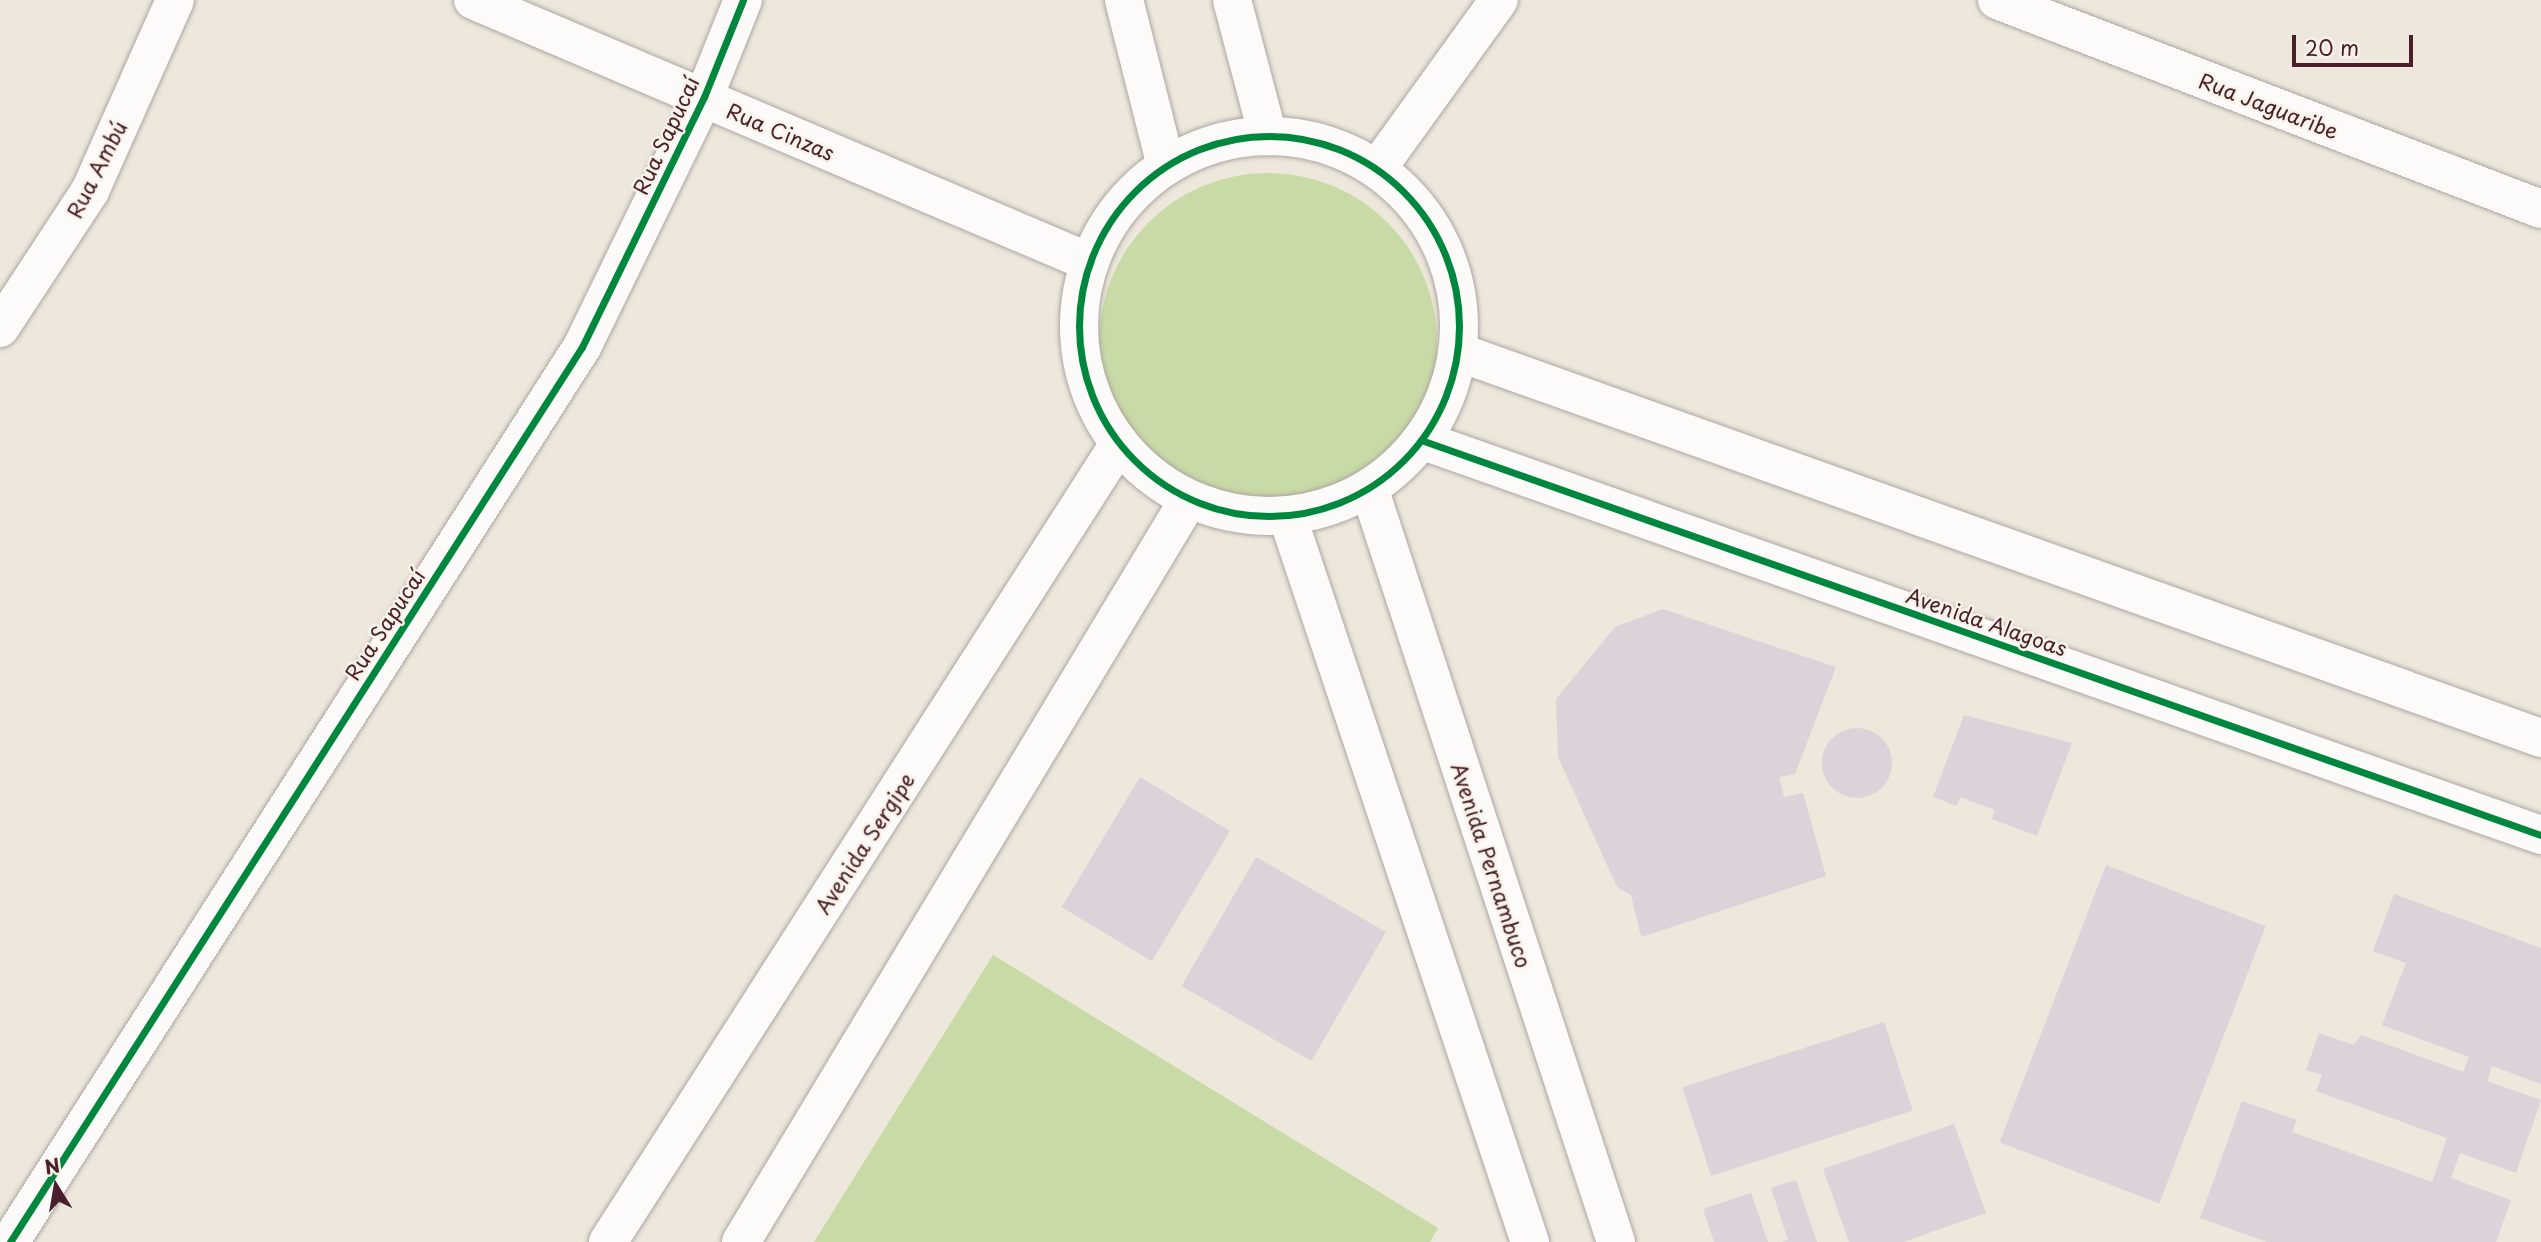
<!DOCTYPE html>
<html>
<head>
<meta charset="utf-8">
<style>
	body { margin:0 }
	#map { position:relative; width:2541px; height:1242px; overflow:hidden; background:#ede7dc; font-family:"Playpen Sans",sans-serif }
	div>[style] { position:absolute }
	.green>* { inset:0; background:#c8daa6 }
	.round { border-radius:50% }
	.building>* { inset:0; background:#dbd2da; transform-origin:0 0 }
	.roads { filter:drop-shadow(0 0 2px #aea6a1) drop-shadow(0 0 2px #aea6a1) }
	.minor>* { height:38px; margin:-19px; padding:0 19px; transform-origin:19px; border-radius:19px; background:#fcfbfa }
	.minor>.ring { margin:-19px; padding:0; box-sizing:content-box; background:none; border:38px solid #fcfbfa; border-radius:50% }
	.cycleway>* { height:7px; margin:-3.5px; padding:0 3.5px; transform-origin:3.5px; border-radius:3.5px; background:#00873e }
	.cycleway>.ring { margin:-3.5px; padding:0; box-sizing:content-box; background:none; border:7px solid #00873e; border-radius:50% }
	span { translate:-50% -50%; white-space:nowrap; text-align:center; line-height:1.15; -webkit-text-stroke:5px #f7f3e8; paint-order:stroke }
	.street-label { font-size:21px; color:#4a1f2b }
	.north { position:absolute; left:21px; top:1151px; width:70px; height:70px; -webkit-text-stroke:5px #f7f3e8; paint-order:stroke; rotate:349deg; font-size:19px; font-weight:700; line-height:28px; text-align:center; color:#4a1f2b }
	.north::after { content:''; display:block; margin:auto; width:24px; height:32px; background:#4a1f2b; clip-path:polygon(50% 0,100% 100%,50% 72%,0 100%) }
	.scale { position:absolute; left:2292px; top:35px; width:121px; height:32px; box-sizing:border-box; border:4px solid #4a1f2b; border-top:0; padding-left:9px; font-size:21px; line-height:24px; white-space:nowrap; color:#4a1f2b; -webkit-text-stroke:5px #f7f3e8; paint-order:stroke }
</style>
</head>
<body>
<div id="map">
	<div class="green">
		<div class="round" style="left:1099px;top:173px;width:338px;height:338px"></div>
		<div style="clip-path:polygon(993px 955px,1438px 1228px,1430px 1242px,814px 1242px)"></div>
	</div>
	<div class="building">
		<div style="clip-path:polygon(1663px 609px,1836px 667px,1795px 774px,1779px 777px,1784px 797px,1803px 793px,1826px 876px,1641px 937px,1631px 895px,1617px 887px,1558px 757px,1556px 699px,1615px 627px)"></div>
		<div style="clip-path:polygon(1964px 715px,2072px 743px,2037px 836px,1992px 819px,1995px 810px,1960px 797px,1957px 806px,1933px 797px)"></div>
		<div class="round" style="left:1822px;top:728px;width:70px;height:70px"></div>
		<div style="left:1140px;top:777px;width:105px;height:152px;rotate:31deg"></div>
		<div style="left:1256px;top:857px;width:150px;height:149px;rotate:30deg"></div>
		<div style="left:2106px;top:865px;width:171px;height:297px;rotate:21deg"></div>
		<div style="clip-path:polygon(2394px 894px,2541px 948px,2541px 1084px,2492px 1066px,2487px 1081px,2541px 1100px,2516px 1173px,2460px 1153px,2451px 1178px,2511px 1200px,2496px 1242px,2267px 1242px,2200px 1218px,2242px 1101px,2297px 1120px,2292px 1132px,2432px 1182px,2447px 1138px,2316px 1091px,2322px 1075px,2306px 1070px,2319px 1033px,2354px 1045px,2361px 1035px,2463px 1072px,2469px 1057px,2382px 1025px,2406px 963px,2373px 951px)"></div>
		<div style="left:1884px;top:1022px;width:93px;height:212px;rotate:72deg"></div>
		<div style="clip-path:polygon(1954px 1124px,1986px 1213px,1903px 1242px,1849px 1242px,1823px 1169px)"></div>
		<div style="clip-path:polygon(1796px 1180px,1817px 1242px,1782px 1242px,1788px 1240px,1771px 1188px)"></div>
		<div style="clip-path:polygon(1751px 1193px,1768px 1242px,1714px 1242px,1703px 1209px)"></div>
	</div>
	<div class="roads">
		<div class="minor">
			<div style="left:473px;top:0;width:669px;rotate:23.04deg"></div>
			<div style="left:1124px;top:0;width:171px;rotate:75.8deg"></div>
			<div style="left:1232px;top:0;width:141px;rotate:75.2deg"></div>
			<div style="left:1997px;top:0;width:583px;rotate:21.02deg"></div>
			<div class="ring" style="left:1079px;top:136px;width:342px;height:342px"></div>
			<div style="left:1377px;top:169px;width:208px;rotate:-54.2deg"></div>
			<div style="left:0;top:328px;width:164px;rotate:-56.7deg"></div>
			<div style="left:90px;top:191px;width:209px;rotate:-66deg"></div>
			<div style="left:1458px;top:352px;width:1150px;rotate:19.62deg"></div>
			<div style="left:1421px;top:440px;width:1188px;rotate:19.43deg"></div>
			<div style="left:1369px;top:488px;width:793px;rotate:71.86deg"></div>
			<div style="left:1287px;top:515px;width:767px;rotate:71.52deg"></div>
			<div style="left:10px;top:1242px;width:1062px;rotate:-57.42deg"></div>
			<div style="left:582px;top:347px;width:278px;rotate:-64deg"></div>
			<div style="left:704px;top:97px;width:105px;rotate:-68.1deg"></div>
			<div style="left:608px;top:1242px;width:948px;rotate:-57.37deg"></div>
			<div style="left:741px;top:1242px;width:868px;rotate:-58.91deg"></div>
		</div>
	</div>
	<div class="cycleway">
		<div class="ring" style="left:1079px;top:136px;width:373px;height:373px"></div>
		<div style="left:1421px;top:440px;width:1188px;rotate:19.43deg"></div>
		<div style="left:10px;top:1242px;width:1062px;rotate:-57.42deg"></div>
		<div style="left:582px;top:347px;width:278px;rotate:-64deg"></div>
		<div style="left:704px;top:97px;width:105px;rotate:-68.1deg"></div>
	</div>
	<div class="street-label">
		<span style="left:2269px;top:105px;rotate:21deg">Rua Jaguaribe</span>
		<span style="left:781px;top:131px;rotate:23deg">Rua Cinzas</span>
		<span style="left:665px;top:135px;rotate:-65deg">Rua Sapucaí</span>
		<span style="left:96px;top:169px;rotate:-63deg">Rua Ambú</span>
		<span style="left:1987px;top:621px;rotate:19deg">Avenida Alagoas</span>
		<span style="left:384px;top:624px;rotate:-57deg">Rua Sapucaí</span>
		<span style="left:864px;top:843px;rotate:-57deg">Avenida Sergipe</span>
		<span style="left:1492px;top:865px;rotate:72deg">Avenida Pernambuco</span>
	</div>
	<div class="north">N</div>
	<div class="scale">20 m</div>
</div>
</body>
</html>
